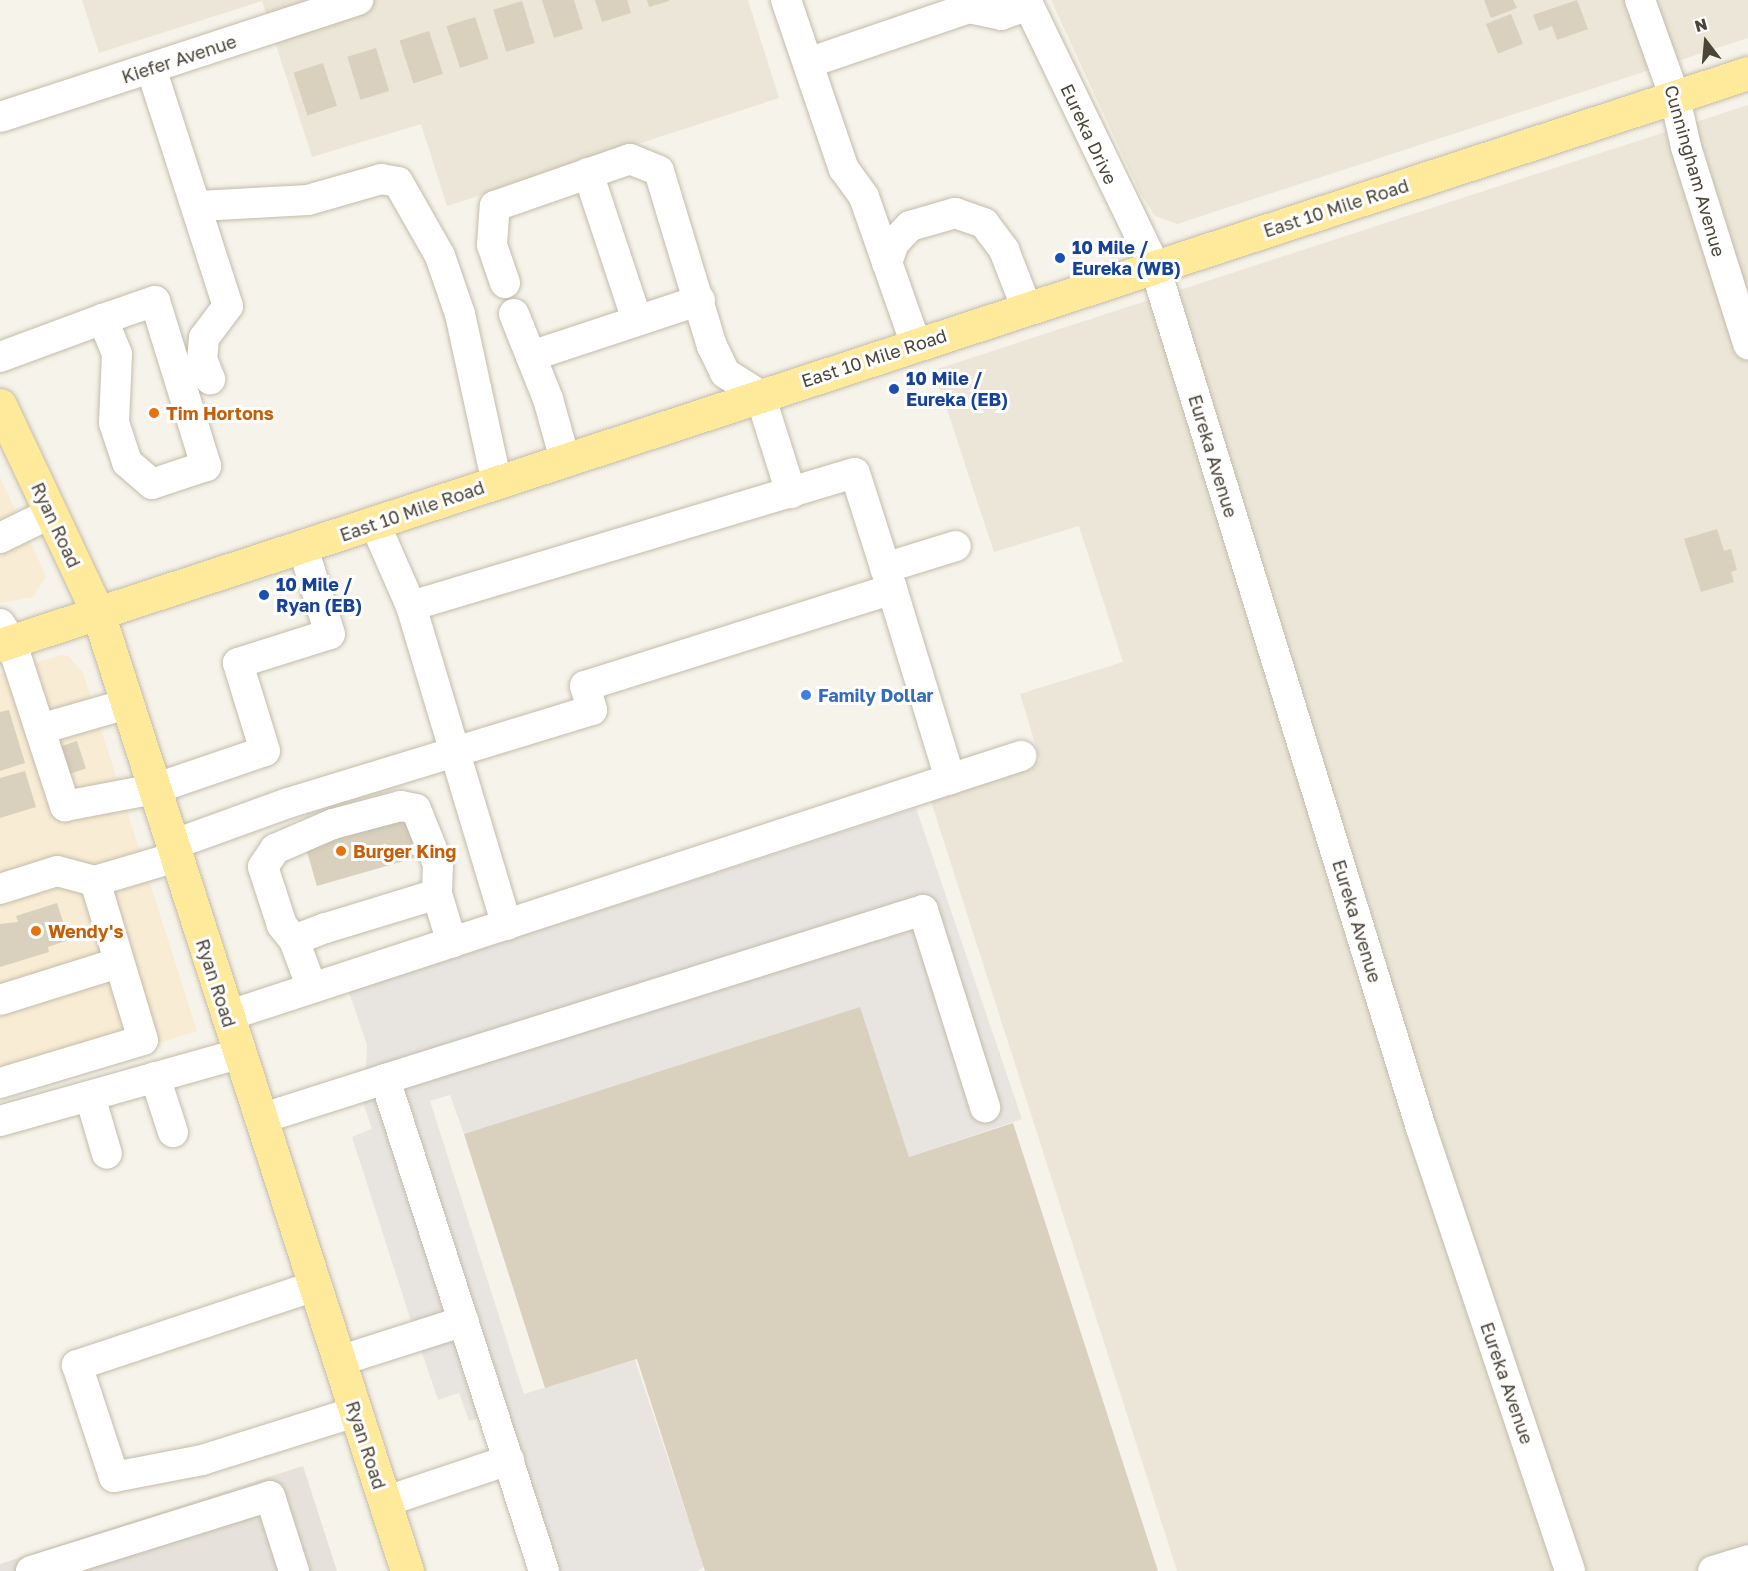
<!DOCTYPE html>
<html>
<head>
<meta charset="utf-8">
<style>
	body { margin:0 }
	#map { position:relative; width:1748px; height:1571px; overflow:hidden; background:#f6f3ea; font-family:"Golos Text",sans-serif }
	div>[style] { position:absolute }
	.residential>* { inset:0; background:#ebe6d7 }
	.commercial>* { inset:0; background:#f9ecd4 }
	.industrial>* { inset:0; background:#e6e2db }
	.parking>* { inset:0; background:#e8e5e1 }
	.building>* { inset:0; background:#d9d0be; transform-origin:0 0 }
	.roads { filter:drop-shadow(0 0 2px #c3bcab) drop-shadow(0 0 2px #c3bcab) }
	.minor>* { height:30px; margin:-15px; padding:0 15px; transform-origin:15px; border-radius:15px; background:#fff }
	.major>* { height:33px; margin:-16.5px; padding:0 16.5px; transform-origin:16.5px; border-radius:16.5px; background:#ffe99a }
	.dots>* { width:16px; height:16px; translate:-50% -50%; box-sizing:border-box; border:3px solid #fff; border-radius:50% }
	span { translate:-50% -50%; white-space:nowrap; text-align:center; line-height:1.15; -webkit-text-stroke:6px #fff; paint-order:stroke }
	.street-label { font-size:18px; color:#4b4537 }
	.transit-label { font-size:18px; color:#164399; font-weight:700 }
	.left { translate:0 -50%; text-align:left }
	.food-label { font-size:18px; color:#c56008; font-weight:700 }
	.shop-label { font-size:18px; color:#366cbe; font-weight:700 }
	.north { position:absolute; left:1676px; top:12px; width:60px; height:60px; -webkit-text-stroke:4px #fff; paint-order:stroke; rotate:344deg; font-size:16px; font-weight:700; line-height:24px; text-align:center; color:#4b4537 }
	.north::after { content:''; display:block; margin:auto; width:21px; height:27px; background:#4b4537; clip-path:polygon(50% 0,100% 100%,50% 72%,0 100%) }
</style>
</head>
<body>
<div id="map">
	<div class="residential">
		<div style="clip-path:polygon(82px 0,748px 0,779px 98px,447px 206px,421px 124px,312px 157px,262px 1px,99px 53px)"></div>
		<div style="clip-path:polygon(1051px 0,1748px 0,1748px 38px,1177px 224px,1155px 216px,1140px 193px)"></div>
		<div style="clip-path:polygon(1748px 105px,1748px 1571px,1177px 1571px,930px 798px,1040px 760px,1020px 694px,1123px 662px,1079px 526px,994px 552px,934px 370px)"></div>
	</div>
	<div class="commercial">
		<div style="clip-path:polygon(0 477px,46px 576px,33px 597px,0 603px)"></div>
		<div style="clip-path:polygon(61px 655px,68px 656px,83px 672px,197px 1031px,0 1094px,0 674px)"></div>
	</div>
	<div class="industrial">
		<div style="clip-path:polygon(303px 1466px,337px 1571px,0 1571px,0 1564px)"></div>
	</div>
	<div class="parking">
		<div style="clip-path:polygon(916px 808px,1022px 1119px,909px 1157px,858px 1008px,464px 1134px,450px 1095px,430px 1101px,524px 1394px,635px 1360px,704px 1567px,698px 1571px,537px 1571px,486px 1416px,469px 1421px,459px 1393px,438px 1400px,409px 1315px,352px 1137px,372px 1129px,355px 1078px,366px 1067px,367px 1045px,349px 992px)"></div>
	</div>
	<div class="building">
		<div style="clip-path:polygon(542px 0,574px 0,583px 29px,554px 38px)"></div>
		<div style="clip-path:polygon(595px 0,627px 0,631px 13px,602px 22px)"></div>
		<div style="clip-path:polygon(647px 0,669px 0,669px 1px,649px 7px)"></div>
		<div style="clip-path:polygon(1484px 0,1513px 0,1517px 8px,1491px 18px)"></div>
		<div style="clip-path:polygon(1577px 0,1588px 29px,1557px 40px,1552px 26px,1539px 31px,1533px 15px)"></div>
		<div style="left:522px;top:1px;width:44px;height:30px;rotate:73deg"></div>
		<div style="left:1511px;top:14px;width:32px;height:27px;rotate:68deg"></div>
		<div style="left:475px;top:17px;width:44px;height:30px;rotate:72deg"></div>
		<div style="left:429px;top:31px;width:45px;height:31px;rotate:72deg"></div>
		<div style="left:376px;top:48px;width:45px;height:30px;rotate:73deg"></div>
		<div style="left:323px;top:63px;width:45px;height:31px;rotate:72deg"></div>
		<div style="clip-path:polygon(1717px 529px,1724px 551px,1731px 549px,1737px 570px,1731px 572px,1734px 582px,1701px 592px,1684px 539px)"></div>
		<div style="clip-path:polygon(9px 710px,25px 763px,0 771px,0 712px)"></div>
		<div style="left:77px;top:741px;width:29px;height:28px;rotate:72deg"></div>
		<div style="clip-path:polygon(25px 771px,36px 807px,0 818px,0 778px)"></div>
		<div style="left:405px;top:816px;width:43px;height:104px;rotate:74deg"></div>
		<div style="clip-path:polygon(57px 903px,69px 940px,48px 947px,49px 952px,0 967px,0 924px,18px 922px,16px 916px)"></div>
		<div style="clip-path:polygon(860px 1007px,909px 1157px,1013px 1123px,1158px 1571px,705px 1571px,637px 1359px,545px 1388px,464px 1134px)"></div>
	</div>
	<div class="roads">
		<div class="minor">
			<div style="left:786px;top:0;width:179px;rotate:71.1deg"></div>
			<div style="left:844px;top:169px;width:34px;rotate:54deg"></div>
			<div style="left:864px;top:197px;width:157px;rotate:70.6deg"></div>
			<div style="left:1026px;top:0;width:297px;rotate:64.2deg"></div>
			<div style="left:1155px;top:267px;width:901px;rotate:72.83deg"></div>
			<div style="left:1421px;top:1128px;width:467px;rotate:71.4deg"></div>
			<div style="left:1640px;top:0;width:104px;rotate:70.3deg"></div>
			<div style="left:1675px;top:98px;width:50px;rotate:77.3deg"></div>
			<div style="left:1686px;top:147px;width:207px;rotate:72.5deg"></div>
			<div style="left:808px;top:63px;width:170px;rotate:-18.9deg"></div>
			<div style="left:969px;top:8px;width:33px;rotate:12deg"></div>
			<div style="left:1001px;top:15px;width:29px;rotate:-20deg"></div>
			<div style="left:151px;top:68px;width:250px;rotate:72.1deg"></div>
			<div style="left:228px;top:306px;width:40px;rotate:127deg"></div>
			<div style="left:204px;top:338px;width:21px;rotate:95deg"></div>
			<div style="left:202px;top:359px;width:22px;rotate:68deg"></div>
			<div style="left:0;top:117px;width:377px;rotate:-18.1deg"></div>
			<div style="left:588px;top:173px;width:155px;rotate:71.6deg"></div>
			<div style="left:199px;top:206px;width:109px;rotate:-3.2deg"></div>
			<div style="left:308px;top:200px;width:76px;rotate:-16deg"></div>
			<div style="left:381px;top:179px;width:17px;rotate:10deg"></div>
			<div style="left:398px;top:182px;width:85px;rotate:60.4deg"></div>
			<div style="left:440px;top:256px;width:61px;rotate:71deg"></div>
			<div style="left:460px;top:314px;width:173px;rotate:77.7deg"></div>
			<div style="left:887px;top:263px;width:21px;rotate:-71deg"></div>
			<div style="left:894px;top:243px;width:23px;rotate:-47deg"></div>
			<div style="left:910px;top:226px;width:47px;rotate:-16.1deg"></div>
			<div style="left:955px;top:213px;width:31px;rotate:19deg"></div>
			<div style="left:984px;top:223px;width:34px;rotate:53deg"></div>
			<div style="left:1004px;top:250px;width:63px;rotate:68.7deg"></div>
			<div style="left:505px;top:283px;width:40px;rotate:-108.9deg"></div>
			<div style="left:492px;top:245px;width:39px;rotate:-86deg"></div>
			<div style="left:495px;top:206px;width:143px;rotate:-19.2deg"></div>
			<div style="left:630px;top:159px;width:31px;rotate:22deg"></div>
			<div style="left:659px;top:171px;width:183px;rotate:73.2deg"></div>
			<div style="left:712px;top:346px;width:30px;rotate:64deg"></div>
			<div style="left:725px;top:373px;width:41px;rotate:32.2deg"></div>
			<div style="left:760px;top:395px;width:103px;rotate:72.4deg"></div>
			<div style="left:514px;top:314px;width:92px;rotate:68.2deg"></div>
			<div style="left:548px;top:399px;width:63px;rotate:74.4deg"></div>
			<div style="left:531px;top:356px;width:178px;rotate:-18.3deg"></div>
			<div style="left:0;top:357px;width:110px;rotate:-20.3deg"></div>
			<div style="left:103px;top:319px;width:55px;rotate:-19.1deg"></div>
			<div style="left:155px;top:301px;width:173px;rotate:72.8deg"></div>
			<div style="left:206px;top:466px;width:57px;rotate:161.6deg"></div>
			<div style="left:152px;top:484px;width:33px;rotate:-139deg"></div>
			<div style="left:127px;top:462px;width:41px;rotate:-108.4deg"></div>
			<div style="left:114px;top:423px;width:69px;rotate:-87.5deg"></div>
			<div style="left:117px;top:354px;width:38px;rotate:-112deg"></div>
			<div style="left:375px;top:524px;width:90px;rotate:66.3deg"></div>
			<div style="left:411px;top:606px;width:333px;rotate:73.3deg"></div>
			<div style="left:0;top:538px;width:57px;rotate:-26.1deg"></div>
			<div style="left:885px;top:568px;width:74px;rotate:-17.2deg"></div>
			<div style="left:411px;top:606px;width:463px;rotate:-16.7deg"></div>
			<div style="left:855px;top:473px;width:122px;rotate:72.3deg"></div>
			<div style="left:0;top:624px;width:20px;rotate:57deg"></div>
			<div style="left:11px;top:641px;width:174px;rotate:71.9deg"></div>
			<div style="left:65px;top:806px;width:91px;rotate:-10.8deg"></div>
			<div style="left:154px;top:789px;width:117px;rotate:-18.9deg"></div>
			<div style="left:265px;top:751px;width:92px;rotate:-107.1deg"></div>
			<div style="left:238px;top:663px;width:96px;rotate:-17.5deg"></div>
			<div style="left:330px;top:634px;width:90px;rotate:-107.4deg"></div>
			<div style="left:40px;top:729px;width:91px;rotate:-16deg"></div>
			<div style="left:950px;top:779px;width:75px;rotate:-17.9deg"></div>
			<div style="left:172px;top:845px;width:123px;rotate:-19.9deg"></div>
			<div style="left:288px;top:803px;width:318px;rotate:-17deg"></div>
			<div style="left:592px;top:710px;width:25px;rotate:-106deg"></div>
			<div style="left:585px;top:686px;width:322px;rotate:-17.5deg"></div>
			<div style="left:892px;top:589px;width:199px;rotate:73deg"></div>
			<div style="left:950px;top:779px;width:761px;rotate:161.85deg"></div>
			<div style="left:0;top:889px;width:60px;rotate:-17.5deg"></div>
			<div style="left:57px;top:871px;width:39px;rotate:15deg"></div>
			<div style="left:95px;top:881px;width:84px;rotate:-16.5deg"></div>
			<div style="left:294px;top:940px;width:19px;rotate:-129deg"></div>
			<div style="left:282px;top:925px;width:61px;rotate:-108.1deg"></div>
			<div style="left:263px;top:867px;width:22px;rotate:-56deg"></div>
			<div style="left:275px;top:849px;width:63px;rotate:-23.3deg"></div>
			<div style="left:333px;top:824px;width:70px;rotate:-14.8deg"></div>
			<div style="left:401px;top:806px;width:15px;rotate:11deg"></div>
			<div style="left:416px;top:809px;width:59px;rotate:68.2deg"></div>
			<div style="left:438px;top:864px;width:30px;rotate:92deg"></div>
			<div style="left:312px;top:988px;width:51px;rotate:-110.6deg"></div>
			<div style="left:294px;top:940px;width:34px;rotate:-21deg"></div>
			<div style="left:326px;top:928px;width:116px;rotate:-17deg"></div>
			<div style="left:437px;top:894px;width:51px;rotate:73deg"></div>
			<div style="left:0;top:1000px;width:124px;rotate:-17.4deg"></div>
			<div style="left:155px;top:1077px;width:58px;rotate:71.9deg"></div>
			<div style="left:385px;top:1079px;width:564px;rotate:-17.44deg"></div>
			<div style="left:923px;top:910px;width:207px;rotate:72.5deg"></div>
			<div style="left:0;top:1083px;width:149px;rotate:-16.7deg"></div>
			<div style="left:143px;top:1040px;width:166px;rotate:-106.8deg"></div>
			<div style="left:90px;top:1096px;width:60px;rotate:73.7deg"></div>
			<div style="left:260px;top:1119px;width:131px;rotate:-17.7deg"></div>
			<div style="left:385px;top:1079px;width:517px;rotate:72.09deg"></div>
			<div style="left:0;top:1121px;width:248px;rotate:-15.7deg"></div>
			<div style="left:315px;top:1286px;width:251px;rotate:161.6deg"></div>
			<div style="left:77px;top:1365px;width:118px;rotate:71.7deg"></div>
			<div style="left:114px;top:1477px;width:90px;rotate:-10.9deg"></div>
			<div style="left:202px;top:1460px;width:160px;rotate:-17.4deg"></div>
			<div style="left:339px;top:1361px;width:131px;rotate:-17.7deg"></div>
			<div style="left:384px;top:1502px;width:132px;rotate:-18.6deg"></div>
			<div style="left:31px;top:1571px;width:250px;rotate:-17.4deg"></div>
			<div style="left:270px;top:1496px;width:79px;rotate:72.3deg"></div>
			<div style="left:1713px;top:1571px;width:37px;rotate:-17deg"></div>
		</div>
		<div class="major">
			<div style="left:0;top:405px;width:230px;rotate:64.8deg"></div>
			<div style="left:98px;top:613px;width:1007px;rotate:72.12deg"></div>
			<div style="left:0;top:645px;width:1839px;rotate:-18.12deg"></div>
		</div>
	</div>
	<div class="dots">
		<div style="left:1060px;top:258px;background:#1a4fb4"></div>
		<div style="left:894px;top:389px;background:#1a4fb4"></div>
		<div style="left:154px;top:413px;background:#e8710a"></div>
		<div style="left:264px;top:595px;background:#1a4fb4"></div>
		<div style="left:806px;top:695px;background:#3f7fe0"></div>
		<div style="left:341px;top:851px;background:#e8710a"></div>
		<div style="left:36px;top:931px;background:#e8710a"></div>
	</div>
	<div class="street-label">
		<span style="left:179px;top:59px;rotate:-18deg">Kiefer Avenue</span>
		<span style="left:1089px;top:134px;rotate:65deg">Eureka Drive</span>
		<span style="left:1695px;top:171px;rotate:74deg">Cunningham Avenue</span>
		<span style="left:1336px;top:208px;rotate:-18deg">East 10 Mile Road</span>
		<span style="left:874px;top:358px;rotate:-18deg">East 10 Mile Road</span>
		<span style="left:1213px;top:456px;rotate:73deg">Eureka Avenue</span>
		<span style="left:412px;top:511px;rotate:-19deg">East 10 Mile Road</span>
		<span style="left:56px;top:525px;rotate:65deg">Ryan Road</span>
		<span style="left:1357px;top:921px;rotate:73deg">Eureka Avenue</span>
		<span style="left:216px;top:983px;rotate:72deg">Ryan Road</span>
		<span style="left:1507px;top:1383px;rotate:71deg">Eureka Avenue</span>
		<span style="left:366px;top:1445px;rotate:72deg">Ryan Road</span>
	</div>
	<div class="transit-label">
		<span class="left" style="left:1072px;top:258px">10 Mile /<br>Eureka (WB)</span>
		<span class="left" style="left:906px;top:389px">10 Mile /<br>Eureka (EB)</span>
		<span class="left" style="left:276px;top:595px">10 Mile /<br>Ryan (EB)</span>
	</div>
	<div class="food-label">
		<span class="left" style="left:166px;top:413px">Tim Hortons</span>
		<span class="left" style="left:353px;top:851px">Burger King</span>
		<span class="left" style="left:48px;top:931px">Wendy's</span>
	</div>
	<div class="shop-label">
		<span class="left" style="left:818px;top:695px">Family Dollar</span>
	</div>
	<div class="north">N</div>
</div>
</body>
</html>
